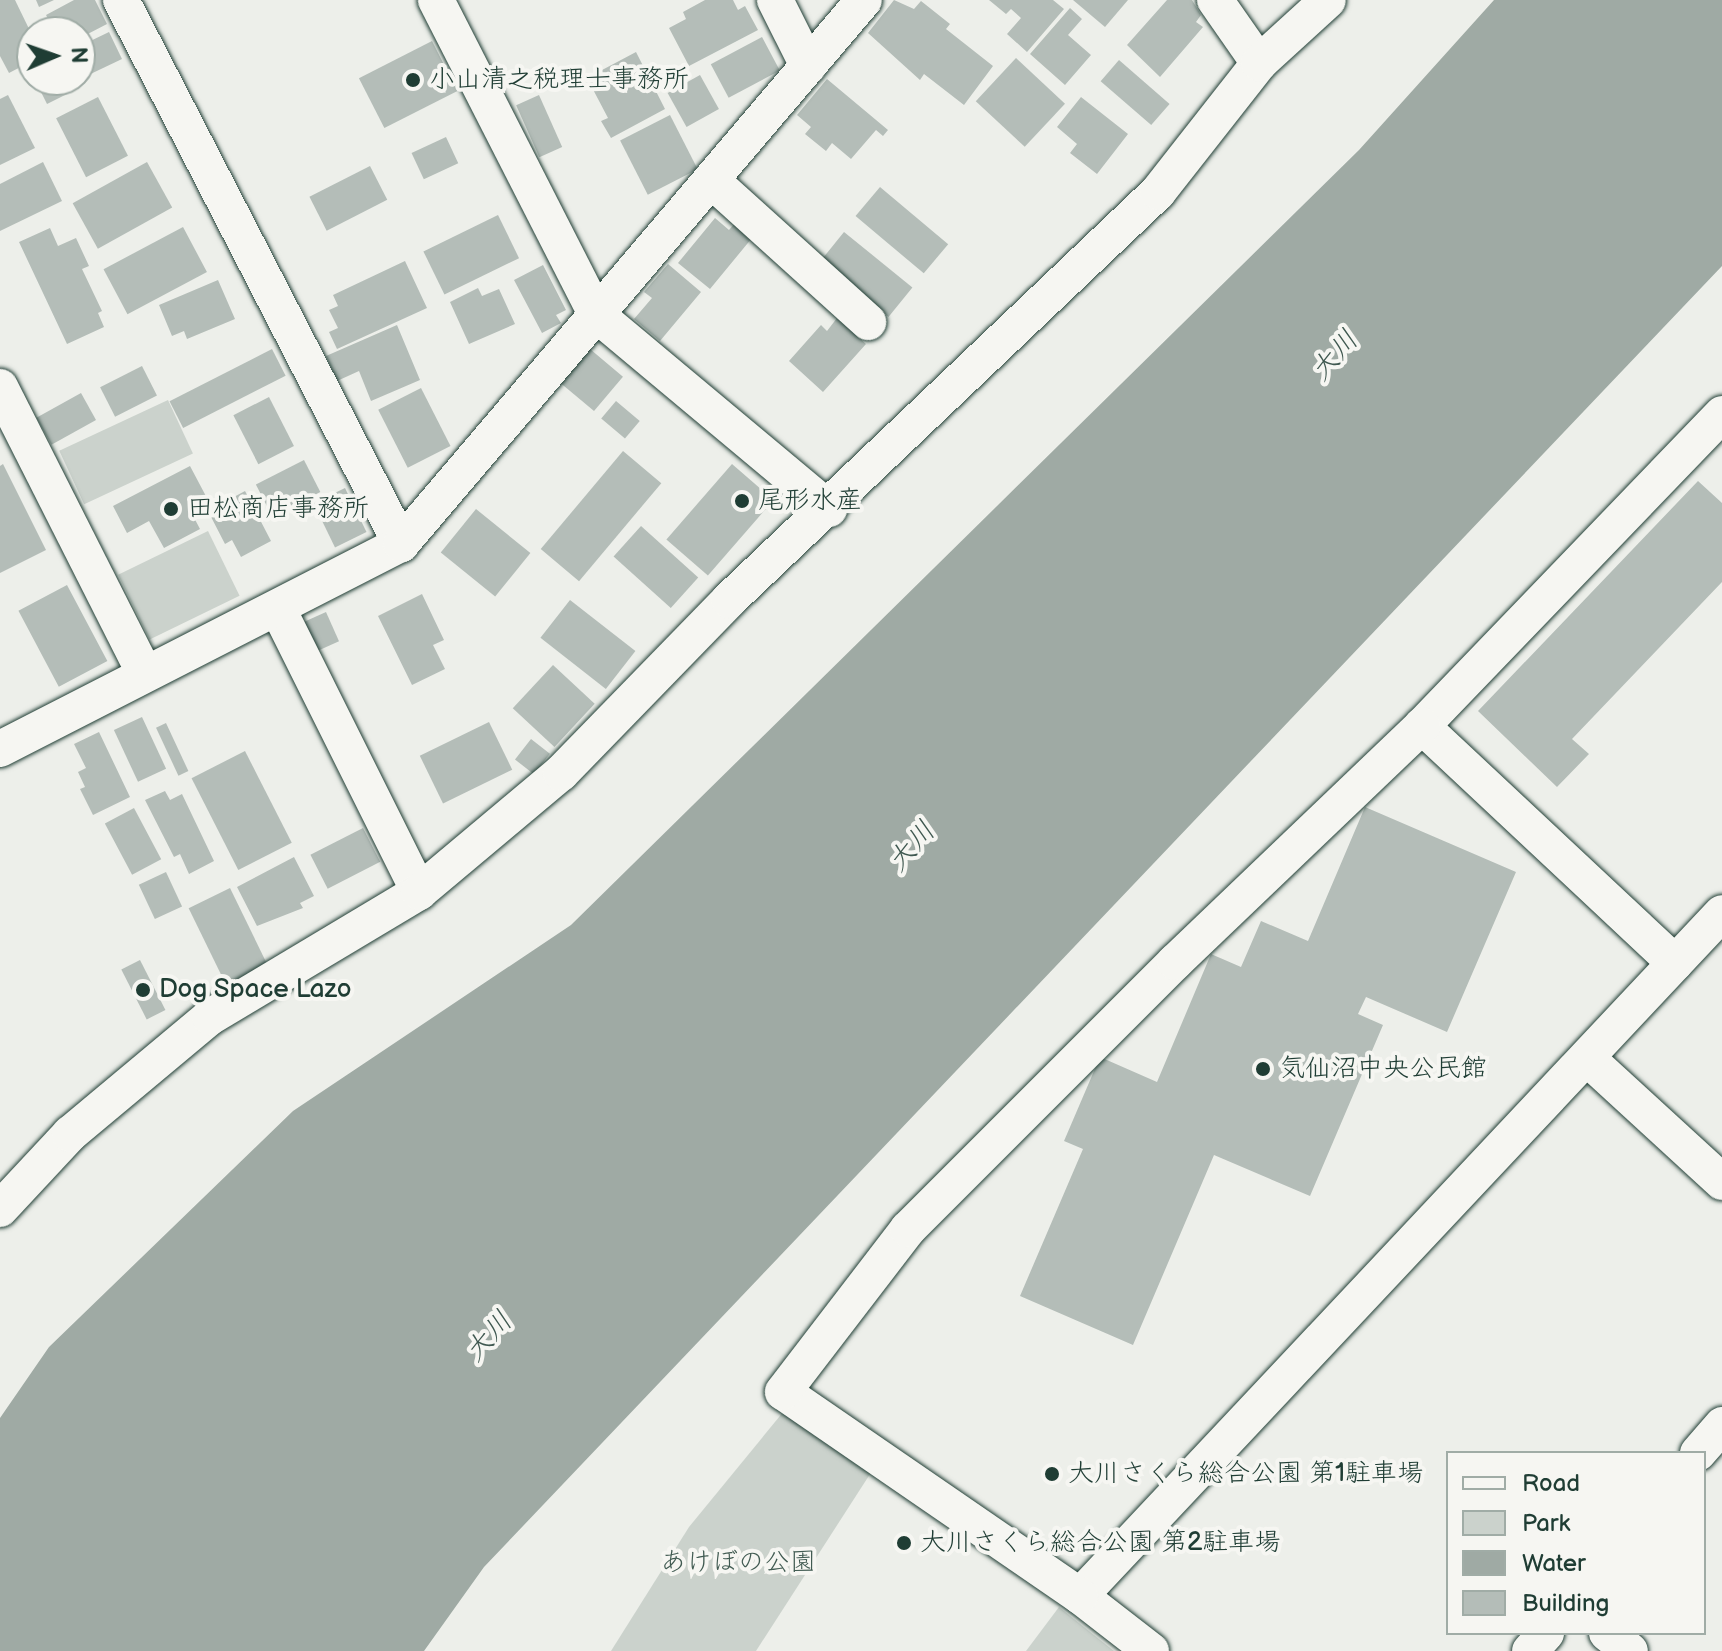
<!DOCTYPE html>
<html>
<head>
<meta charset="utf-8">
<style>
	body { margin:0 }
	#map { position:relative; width:1722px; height:1651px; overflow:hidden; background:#edefea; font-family:"Balsamiq Sans","Klee One",sans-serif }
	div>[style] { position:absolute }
	.green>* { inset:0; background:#cbd2cc; transform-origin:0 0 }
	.water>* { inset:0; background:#9faaa4 }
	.building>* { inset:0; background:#b4bdb8; transform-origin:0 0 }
	.roads { filter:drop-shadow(0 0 2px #1f3d34) drop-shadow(0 0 2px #1f3d34) }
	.minor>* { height:36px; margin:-18px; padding:0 18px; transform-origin:18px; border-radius:18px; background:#f6f6f2 }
	.dots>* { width:22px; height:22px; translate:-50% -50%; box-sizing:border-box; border:4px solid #f6f6f2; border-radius:50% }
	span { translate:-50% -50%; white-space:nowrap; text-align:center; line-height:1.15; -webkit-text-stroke:8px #f6f6f2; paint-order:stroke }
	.poi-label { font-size:26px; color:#1f3d34 }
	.left { translate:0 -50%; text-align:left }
	.park-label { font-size:26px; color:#415b52 }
	.water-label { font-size:28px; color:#3f5850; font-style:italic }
	.legend { position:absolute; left:1446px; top:1451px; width:260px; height:184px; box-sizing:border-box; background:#f6f6f2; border:2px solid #a0aca6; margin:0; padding:10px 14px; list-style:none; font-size:24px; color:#1f3d34 }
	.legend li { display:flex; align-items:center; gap:16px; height:40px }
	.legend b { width:40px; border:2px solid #a0aca6 }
	.north { position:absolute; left:16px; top:16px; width:80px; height:80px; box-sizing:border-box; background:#f6f6f2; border:2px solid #a0aca6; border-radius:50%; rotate:88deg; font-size:22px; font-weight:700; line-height:32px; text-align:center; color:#1f3d34 }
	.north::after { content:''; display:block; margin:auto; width:28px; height:36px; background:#1f3d34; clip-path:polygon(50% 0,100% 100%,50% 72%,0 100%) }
</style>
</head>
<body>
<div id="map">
	<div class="green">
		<div style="left:168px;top:400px;width:59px;height:120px;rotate:65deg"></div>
		<div style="left:208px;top:531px;width:72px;height:100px;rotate:64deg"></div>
		<div style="clip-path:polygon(784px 1411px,872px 1471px,756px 1651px,611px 1651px,689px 1527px)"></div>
		<div style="clip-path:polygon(1059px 1607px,1114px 1651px,1026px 1651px)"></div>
	</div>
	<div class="water">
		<div style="clip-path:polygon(1494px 0,1722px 0,1722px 266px,484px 1567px,424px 1651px,0 1651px,0 1418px,49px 1347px,293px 1111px,571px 925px,1359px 150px)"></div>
	</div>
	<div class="building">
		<div style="clip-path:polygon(0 0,15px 0,32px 35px,32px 61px,9px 73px,0 56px)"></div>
		<div style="clip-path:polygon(36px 0,54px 0,39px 7px)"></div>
		<div style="clip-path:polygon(74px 0,95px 0,107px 24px,80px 38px,80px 32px,55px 32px,46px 15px)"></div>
		<div style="clip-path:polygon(705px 0,733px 0,738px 10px,745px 6px,758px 30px,689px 66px,669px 28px,686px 19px,683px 12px)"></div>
		<div style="clip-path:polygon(894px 0,914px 9px,921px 1px,950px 24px,946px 29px,993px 66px,964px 105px,924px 74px,920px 80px,868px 33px)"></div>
		<div style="clip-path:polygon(989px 0,1053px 0,1064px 9px,1027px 52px,1007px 34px,1021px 18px,1011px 9px,1006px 14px)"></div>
		<div style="clip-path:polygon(1073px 0,1128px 0,1105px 27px)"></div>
		<div style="clip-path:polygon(1167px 0,1192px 0,1201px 15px,1196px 22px,1203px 27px,1160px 77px,1127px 45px)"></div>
		<div style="clip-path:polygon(1070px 8px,1082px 19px,1068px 35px,1091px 55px,1065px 85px,1030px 54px)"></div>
		<div style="clip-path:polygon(109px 32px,122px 59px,80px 79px,80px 46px)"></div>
		<div style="left:762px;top:37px;width:38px;height:58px;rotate:62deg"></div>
		<div style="left:432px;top:41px;width:56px;height:82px;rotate:63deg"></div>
		<div style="clip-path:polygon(636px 52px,665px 109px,611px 138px,601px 121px,608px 118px,587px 78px)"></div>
		<div style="left:1016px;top:58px;width:67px;height:59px;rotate:43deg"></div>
		<div style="left:1119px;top:60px;width:67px;height:28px;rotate:41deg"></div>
		<div style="left:700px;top:75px;width:39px;height:37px;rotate:61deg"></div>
		<div style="clip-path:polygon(827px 79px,888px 130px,883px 136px,876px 130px,851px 159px,832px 143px,826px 151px,805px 134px,811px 127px,797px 115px)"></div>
		<div style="clip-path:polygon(35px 80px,77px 80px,69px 84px,73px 91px,47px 104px)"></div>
		<div style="clip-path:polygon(8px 95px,35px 148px,0 165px,0 99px)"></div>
		<div style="left:539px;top:95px;width:57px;height:25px;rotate:66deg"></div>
		<div style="left:98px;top:97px;width:66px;height:47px;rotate:63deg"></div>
		<div style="clip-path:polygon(1081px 97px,1128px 134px,1097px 174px,1070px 153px,1077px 144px,1057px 127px)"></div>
		<div style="left:670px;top:115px;width:61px;height:56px;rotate:63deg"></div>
		<div style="left:446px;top:137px;width:29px;height:38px;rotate:65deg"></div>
		<div style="clip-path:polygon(43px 162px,62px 201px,0 231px,0 184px)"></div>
		<div style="left:147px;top:162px;width:52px;height:85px;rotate:61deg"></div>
		<div style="left:370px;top:166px;width:38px;height:68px;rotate:63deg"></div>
		<div style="left:880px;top:187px;width:89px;height:38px;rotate:40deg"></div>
		<div style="left:498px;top:215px;width:48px;height:83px;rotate:64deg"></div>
		<div style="clip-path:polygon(715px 218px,729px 230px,735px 223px,752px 238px,710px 289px,678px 263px)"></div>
		<div style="left:183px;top:227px;width:51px;height:90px;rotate:62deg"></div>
		<div style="clip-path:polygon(50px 228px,58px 246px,76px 238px,89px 266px,82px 269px,102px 311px,98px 313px,104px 327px,67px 344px,19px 242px)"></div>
		<div style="left:844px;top:232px;width:88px;height:38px;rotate:39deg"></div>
		<div style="clip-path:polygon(405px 261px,427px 308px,337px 349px,329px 332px,338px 328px,329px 310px,338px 306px,333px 295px)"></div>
		<div style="clip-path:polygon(668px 264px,701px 292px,660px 341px,634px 319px,652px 298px,644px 292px)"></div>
		<div style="clip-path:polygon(543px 265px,566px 310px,556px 315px,561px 323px,542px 333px,514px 280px)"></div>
		<div style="clip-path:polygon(218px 280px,235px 319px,187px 339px,184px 331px,172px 336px,159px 305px)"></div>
		<div style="clip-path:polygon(478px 288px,482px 296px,499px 289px,515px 324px,469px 344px,450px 302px)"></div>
		<div style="clip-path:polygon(837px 318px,866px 344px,823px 392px,789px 361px,821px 325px,827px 331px)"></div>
		<div style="clip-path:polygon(397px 325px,420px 380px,371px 401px,359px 371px,337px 381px,326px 356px)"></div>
		<div style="left:272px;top:349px;width:30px;height:115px;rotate:63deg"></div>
		<div style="left:590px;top:349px;width:43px;height:45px;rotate:40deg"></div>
		<div style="left:142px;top:366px;width:33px;height:47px;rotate:63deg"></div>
		<div style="left:421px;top:388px;width:65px;height:48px;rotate:63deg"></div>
		<div style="left:81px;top:393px;width:31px;height:51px;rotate:61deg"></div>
		<div style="left:269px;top:397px;width:55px;height:40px;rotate:63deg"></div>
		<div style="left:616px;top:401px;width:31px;height:23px;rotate:40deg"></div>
		<div style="left:623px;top:451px;width:50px;height:128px;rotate:40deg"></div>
		<div style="left:304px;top:460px;width:36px;height:54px;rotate:63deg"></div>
		<div style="clip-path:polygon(3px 464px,46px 550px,0 573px,0 466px)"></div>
		<div style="left:732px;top:464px;width:55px;height:100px;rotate:41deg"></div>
		<div style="clip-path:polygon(190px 466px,208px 500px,190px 510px,200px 529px,164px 548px,149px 521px,127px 533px,113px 506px)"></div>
		<div style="clip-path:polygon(1698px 481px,1722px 503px,1722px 582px,1572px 739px,1589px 754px,1557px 787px,1478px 711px)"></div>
		<div style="left:345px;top:488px;width:49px;height:35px;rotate:64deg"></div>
		<div style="clip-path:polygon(245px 491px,271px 541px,241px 557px,232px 540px,225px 544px,208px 511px)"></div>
		<div style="left:476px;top:509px;width:70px;height:56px;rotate:39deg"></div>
		<div style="left:641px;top:526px;width:77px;height:41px;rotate:42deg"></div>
		<div style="left:67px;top:585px;width:86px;height:55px;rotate:62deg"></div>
		<div style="clip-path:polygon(422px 594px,444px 640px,433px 645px,445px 669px,412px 685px,378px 616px)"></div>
		<div style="left:570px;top:600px;width:83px;height:48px;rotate:38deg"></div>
		<div style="left:326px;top:612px;width:32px;height:25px;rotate:66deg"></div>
		<div style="left:553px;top:665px;width:57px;height:59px;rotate:43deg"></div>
		<div style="left:142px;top:717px;width:57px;height:31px;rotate:65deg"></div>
		<div style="left:489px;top:722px;width:53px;height:77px;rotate:64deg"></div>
		<div style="left:166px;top:723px;width:53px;height:11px;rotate:65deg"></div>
		<div style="clip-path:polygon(99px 732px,130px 797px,93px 815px,80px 789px,85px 787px,78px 772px,86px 768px,74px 744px)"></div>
		<div style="left:531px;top:739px;width:24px;height:26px;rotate:38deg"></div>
		<div style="left:245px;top:751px;width:103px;height:60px;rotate:63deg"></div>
		<div style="clip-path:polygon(165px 791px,170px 800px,182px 794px,214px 861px,189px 874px,180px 854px,174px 857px,145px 800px)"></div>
		<div style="clip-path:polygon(1365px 807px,1516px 872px,1447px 1032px,1366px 997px,1358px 1014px,1383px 1025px,1310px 1196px,1214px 1155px,1133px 1345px,1020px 1296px,1083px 1149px,1064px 1141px,1100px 1057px,1157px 1082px,1211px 954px,1241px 967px,1261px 921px,1308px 941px)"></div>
		<div style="left:134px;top:808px;width:58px;height:33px;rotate:62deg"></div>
		<div style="left:363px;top:828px;width:38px;height:59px;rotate:63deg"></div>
		<div style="clip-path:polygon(294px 857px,314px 896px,300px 903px,303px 908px,257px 926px,237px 887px)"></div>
		<div style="left:166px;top:872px;width:38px;height:30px;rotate:65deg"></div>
		<div style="left:230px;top:888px;width:85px;height:46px;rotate:64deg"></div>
		<div style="left:140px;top:960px;width:56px;height:21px;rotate:63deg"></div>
	</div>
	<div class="roads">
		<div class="minor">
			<div style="left:121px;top:0;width:612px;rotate:62.76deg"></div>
			<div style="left:436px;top:0;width:352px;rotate:63deg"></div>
			<div style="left:596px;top:314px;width:304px;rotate:39.9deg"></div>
			<div style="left:775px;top:0;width:74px;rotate:63.4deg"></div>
			<div style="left:1215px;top:0;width:77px;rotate:55.1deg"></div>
			<div style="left:711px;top:180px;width:212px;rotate:42.1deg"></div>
			<div style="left:0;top:387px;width:319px;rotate:63.2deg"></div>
			<div style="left:278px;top:609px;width:316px;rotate:63.5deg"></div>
			<div style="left:0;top:749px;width:450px;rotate:-27.1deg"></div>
			<div style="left:401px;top:544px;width:714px;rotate:-49.6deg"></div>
			<div style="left:1675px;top:963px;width:347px;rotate:-136.9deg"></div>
			<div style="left:1422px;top:726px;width:433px;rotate:-46.1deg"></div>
			<div style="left:1588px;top:1059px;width:182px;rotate:42.5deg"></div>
			<div style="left:0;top:1209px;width:103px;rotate:-47deg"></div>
			<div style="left:70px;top:1134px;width:182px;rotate:-39.9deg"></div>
			<div style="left:210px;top:1017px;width:244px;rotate:-30.9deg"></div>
			<div style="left:419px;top:892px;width:185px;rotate:-40deg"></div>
			<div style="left:561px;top:773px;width:241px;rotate:-45.8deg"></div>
			<div style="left:729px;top:600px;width:592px;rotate:-43.56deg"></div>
			<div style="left:1158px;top:192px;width:164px;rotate:-51.9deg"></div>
			<div style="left:1259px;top:63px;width:93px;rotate:-42.4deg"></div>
			<div style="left:1698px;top:1453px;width:37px;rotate:-49deg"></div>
			<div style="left:1080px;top:1596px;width:937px;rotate:-46.77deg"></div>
			<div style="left:1607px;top:1633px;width:29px;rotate:38deg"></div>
			<div style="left:1151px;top:1651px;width:90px;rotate:-142.2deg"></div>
			<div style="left:1080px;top:1596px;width:360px;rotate:-145.5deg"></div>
			<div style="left:783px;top:1392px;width:205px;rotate:-52.5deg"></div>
			<div style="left:908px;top:1229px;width:378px;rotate:-45deg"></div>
			<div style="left:1175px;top:962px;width:342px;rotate:-43.7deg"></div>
			<div style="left:1530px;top:1651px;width:24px;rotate:-48deg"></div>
		</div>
	</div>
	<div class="dots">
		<div style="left:413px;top:80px;background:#1f3d34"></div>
		<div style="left:742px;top:501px;background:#1f3d34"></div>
		<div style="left:171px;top:509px;background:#1f3d34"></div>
		<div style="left:143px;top:990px;background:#1f3d34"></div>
		<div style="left:1263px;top:1069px;background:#1f3d34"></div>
		<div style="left:1052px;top:1474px;background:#1f3d34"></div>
		<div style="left:904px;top:1543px;background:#1f3d34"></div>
	</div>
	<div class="poi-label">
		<span class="left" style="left:429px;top:80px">小山清之税理士事務所</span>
		<span class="left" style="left:758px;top:501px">尾形水産</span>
		<span class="left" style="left:187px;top:509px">田松商店事務所</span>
		<span class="left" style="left:159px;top:990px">Dog Space Lazo</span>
		<span class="left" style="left:1279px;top:1069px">気仙沼中央公民館</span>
		<span class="left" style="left:1068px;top:1474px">大川さくら総合公園 第1駐車場</span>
		<span class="left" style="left:920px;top:1543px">大川さくら総合公園 第2駐車場</span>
	</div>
	<div class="park-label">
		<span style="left:738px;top:1563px">あけぼの公園</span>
	</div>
	<div class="water-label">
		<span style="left:1335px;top:356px;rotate:-49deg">大川</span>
		<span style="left:912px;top:847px;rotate:-49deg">大川</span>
		<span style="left:489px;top:1337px;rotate:-48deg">大川</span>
	</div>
	<ul class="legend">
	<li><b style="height:10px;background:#f6f6f2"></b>Road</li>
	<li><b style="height:22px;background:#cbd2cc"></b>Park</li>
	<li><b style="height:22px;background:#9faaa4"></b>Water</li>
	<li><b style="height:22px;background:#b4bdb8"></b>Building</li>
	</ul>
	<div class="north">N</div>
</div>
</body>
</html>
